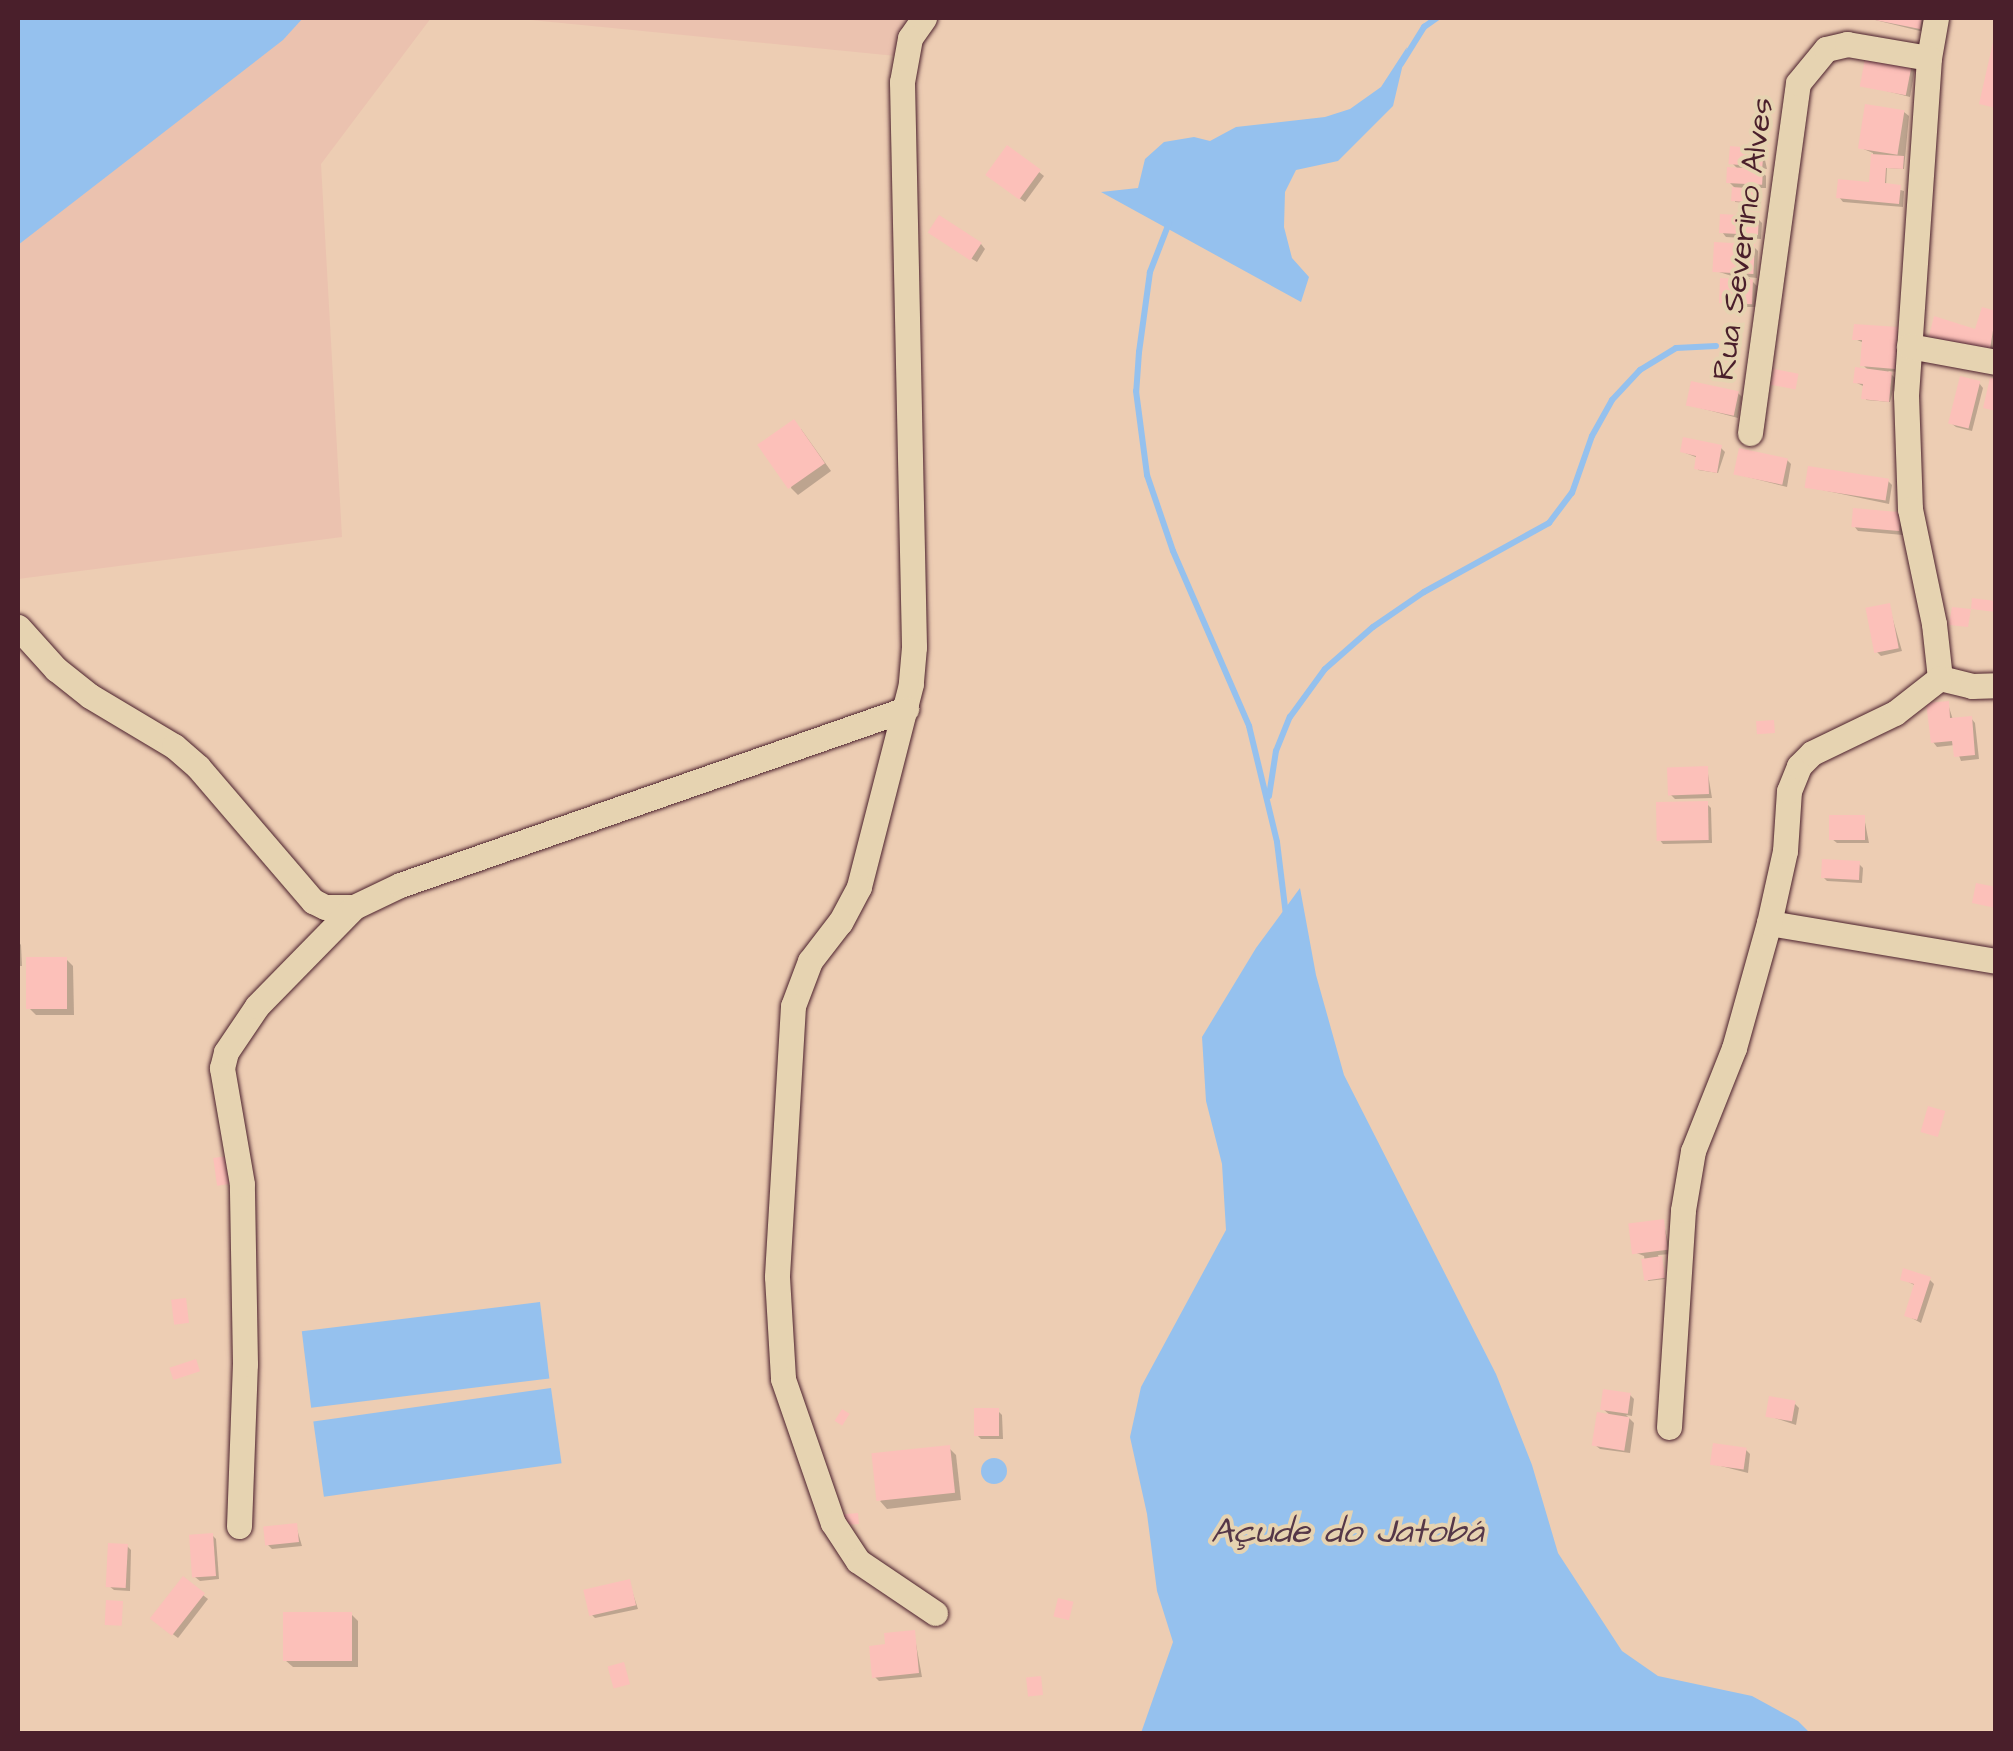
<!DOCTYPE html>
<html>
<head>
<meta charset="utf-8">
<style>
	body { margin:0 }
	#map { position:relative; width:2013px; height:1751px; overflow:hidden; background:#edcdb3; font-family:"Architects Daughter",sans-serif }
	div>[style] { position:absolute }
	.built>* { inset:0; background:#ebc2af }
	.water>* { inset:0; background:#95c1ee; transform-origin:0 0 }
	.round { border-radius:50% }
	.shadow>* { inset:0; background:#0003 }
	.stream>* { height:6px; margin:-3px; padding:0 3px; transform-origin:3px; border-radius:3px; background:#95c1ee }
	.building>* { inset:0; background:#fcc0b9; transform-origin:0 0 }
	.roads { filter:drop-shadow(0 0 2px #4a1f2b) drop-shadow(0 0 2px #4a1f2b) }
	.minor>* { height:25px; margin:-12.5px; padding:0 12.5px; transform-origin:12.5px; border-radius:12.5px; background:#e6d3b1 }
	span { translate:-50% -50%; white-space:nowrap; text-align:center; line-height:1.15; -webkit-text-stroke:8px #e6d3b1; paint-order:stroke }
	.street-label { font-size:32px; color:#4a1f2b }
	.water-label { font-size:35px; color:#553748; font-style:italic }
	.frame { position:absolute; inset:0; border:20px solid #4a1f2b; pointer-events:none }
</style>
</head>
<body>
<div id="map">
	<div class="built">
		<div style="clip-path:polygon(18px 18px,431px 18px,321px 164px,342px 537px,18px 579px)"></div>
		<div style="clip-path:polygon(511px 18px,924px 18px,896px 56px)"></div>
	</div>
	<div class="water">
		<div style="clip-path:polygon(18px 18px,303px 18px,283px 40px,18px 245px)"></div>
		<div style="clip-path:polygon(1407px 47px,1393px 106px,1338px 161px,1296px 170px,1285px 192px,1284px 227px,1292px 258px,1309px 277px,1301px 302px,1101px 192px,1138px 188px,1145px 159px,1164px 142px,1194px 137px,1210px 141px,1236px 127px,1325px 117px,1350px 109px,1381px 87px)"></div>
		<div style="clip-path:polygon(1300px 888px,1316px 975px,1344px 1075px,1496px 1374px,1532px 1465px,1558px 1553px,1622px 1651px,1658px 1676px,1752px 1696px,1798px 1721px,1810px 1733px,1141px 1733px,1173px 1642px,1157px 1591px,1147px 1514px,1130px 1437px,1141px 1387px,1226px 1230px,1222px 1164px,1206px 1101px,1202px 1037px,1256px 948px)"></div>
		<div style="left:540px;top:1302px;width:77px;height:240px;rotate:83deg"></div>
		<div style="left:551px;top:1388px;width:76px;height:240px;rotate:82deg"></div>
		<div class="round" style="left:981px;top:1458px;width:26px;height:26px"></div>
	</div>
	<div class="shadow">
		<div style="clip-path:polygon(1926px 18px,1924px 32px,1871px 19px,1871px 18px)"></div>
		<div style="clip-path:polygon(1911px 65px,1915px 69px,1910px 97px,1863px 85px)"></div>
		<div style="clip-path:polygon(1904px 112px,1909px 116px,1904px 169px,1887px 168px,1886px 186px,1904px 191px,1903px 207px,1843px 202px,1839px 197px,1876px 185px,1872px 180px,1873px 153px,1861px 148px)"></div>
		<div style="clip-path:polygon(1763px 151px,1767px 169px,1759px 168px,1766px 176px,1766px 188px,1757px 188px,1761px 204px,1735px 202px,1735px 188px,1729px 182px,1739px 170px,1732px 163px)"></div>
		<div style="clip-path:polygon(1039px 172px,1044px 176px,1025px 202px,993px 179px)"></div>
		<div style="clip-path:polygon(1758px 219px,1762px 223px,1761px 239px,1726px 237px,1722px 232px)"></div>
		<div style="clip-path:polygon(936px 237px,981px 244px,985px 249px,977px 262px)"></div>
		<div style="clip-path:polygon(1754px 247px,1758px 251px,1757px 278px,1748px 277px,1757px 286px,1756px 307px,1727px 307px,1722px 302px,1735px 277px,1716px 271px)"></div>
		<div style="clip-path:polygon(1996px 313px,1993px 359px,1932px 335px,1977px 332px)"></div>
		<div style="clip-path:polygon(1897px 330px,1902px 334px,1899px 372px,1888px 371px,1896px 379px,1890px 402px,1866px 400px,1865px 387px,1855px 382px,1869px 371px,1863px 365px,1864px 343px,1855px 339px)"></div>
		<div style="clip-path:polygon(1979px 383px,1983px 388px,1972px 431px,1956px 427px,1951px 423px)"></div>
		<div style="clip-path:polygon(1738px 393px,1742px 397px,1738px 418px,1689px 405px)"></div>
		<div style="clip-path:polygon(801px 429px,831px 471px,798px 495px,791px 488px)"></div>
		<div style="clip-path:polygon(1721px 448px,1725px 452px,1718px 473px,1698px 470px,1698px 458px,1683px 452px)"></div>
		<div style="clip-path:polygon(1787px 460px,1791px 464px,1787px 487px,1736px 474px)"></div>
		<div style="clip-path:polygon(1888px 481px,1892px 485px,1889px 504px,1808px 487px)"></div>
		<div style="clip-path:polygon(1900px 515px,1903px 535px,1858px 531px,1854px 526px)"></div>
		<div style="clip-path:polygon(1889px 606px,1902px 651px,1881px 656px,1877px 652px)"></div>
		<div style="clip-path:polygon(1948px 704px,1953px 720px,1971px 718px,1975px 723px,1979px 759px,1961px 761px,1955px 745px,1937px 747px,1933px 742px)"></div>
		<div style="clip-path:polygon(1707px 768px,1712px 798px,1675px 799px,1671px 795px)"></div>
		<div style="clip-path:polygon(1707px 804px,1711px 808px,1712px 843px,1663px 844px,1659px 839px)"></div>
		<div style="clip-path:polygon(1864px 817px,1869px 843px,1837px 843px,1832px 839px)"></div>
		<div style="clip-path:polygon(1859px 864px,1863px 868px,1862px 883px,1827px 881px,1823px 877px)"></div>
		<div style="clip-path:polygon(18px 941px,21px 945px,22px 966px,18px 966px)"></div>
		<div style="clip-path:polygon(66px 959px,73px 966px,74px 1015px,36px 1015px,29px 1008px)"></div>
		<div style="clip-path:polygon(1663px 1221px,1671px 1254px,1658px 1255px,1665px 1279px,1648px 1281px,1644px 1256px,1634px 1252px)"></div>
		<div style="clip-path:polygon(1903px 1279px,1930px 1280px,1934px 1284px,1921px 1323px,1906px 1315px,1916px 1286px)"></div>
		<div style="clip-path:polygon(1630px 1395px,1634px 1399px,1632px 1416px,1626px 1415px,1634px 1423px,1630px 1453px,1600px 1449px,1595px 1445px,1611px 1416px,1603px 1409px)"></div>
		<div style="clip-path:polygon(1794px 1403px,1799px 1408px,1796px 1425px,1769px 1416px)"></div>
		<div style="clip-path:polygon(998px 1411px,1002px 1415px,1003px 1439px,981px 1439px,977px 1435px)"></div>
		<div style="clip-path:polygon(949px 1448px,956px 1455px,961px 1500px,887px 1509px,880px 1501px)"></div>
		<div style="clip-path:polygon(1746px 1450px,1750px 1454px,1748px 1473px,1713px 1464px)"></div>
		<div style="clip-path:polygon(296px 1526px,302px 1546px,272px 1549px,268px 1545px)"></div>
		<div style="clip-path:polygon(212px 1535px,216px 1539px,219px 1579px,200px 1581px,195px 1577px)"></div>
		<div style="clip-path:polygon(127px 1546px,131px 1550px,130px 1591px,114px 1590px,109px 1586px)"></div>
		<div style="clip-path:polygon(183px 1580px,208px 1599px,178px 1638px,158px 1623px)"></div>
		<div style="clip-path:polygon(629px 1582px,638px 1609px,595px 1618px,591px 1614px)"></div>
		<div style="clip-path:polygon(351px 1614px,358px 1621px,358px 1667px,293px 1667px,285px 1660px)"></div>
		<div style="clip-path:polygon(914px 1633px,922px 1677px,879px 1681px,875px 1677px,888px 1646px)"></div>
	</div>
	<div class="stream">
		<div style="left:1401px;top:64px;width:44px;rotate:-58.1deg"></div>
		<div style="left:1424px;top:27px;width:16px;rotate:-35deg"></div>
		<div style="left:1169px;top:223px;width:53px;rotate:111.2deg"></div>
		<div style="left:1150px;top:272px;width:81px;rotate:97.8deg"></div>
		<div style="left:1139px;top:352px;width:39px;rotate:94deg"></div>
		<div style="left:1136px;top:391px;width:85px;rotate:82.5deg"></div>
		<div style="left:1147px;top:475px;width:80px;rotate:71.1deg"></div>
		<div style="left:1173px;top:551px;width:191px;rotate:66.5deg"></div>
		<div style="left:1249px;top:726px;width:119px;rotate:76.4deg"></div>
		<div style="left:1277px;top:842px;width:74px;rotate:83deg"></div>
		<div style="left:1269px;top:796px;width:46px;rotate:-81.2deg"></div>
		<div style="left:1276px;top:751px;width:37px;rotate:-68deg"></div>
		<div style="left:1290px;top:717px;width:59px;rotate:-53.9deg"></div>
		<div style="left:1325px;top:669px;width:64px;rotate:-41.2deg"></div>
		<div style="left:1373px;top:627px;width:62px;rotate:-34.5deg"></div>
		<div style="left:1424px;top:592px;width:143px;rotate:-28.9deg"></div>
		<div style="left:1549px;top:523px;width:38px;rotate:-53deg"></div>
		<div style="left:1572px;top:493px;width:60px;rotate:-70.7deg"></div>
		<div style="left:1592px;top:436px;width:41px;rotate:-60.9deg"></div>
		<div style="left:1612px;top:400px;width:41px;rotate:-47deg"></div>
		<div style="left:1640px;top:370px;width:42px;rotate:-31.4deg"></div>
		<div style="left:1676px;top:348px;width:40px;rotate:-2.9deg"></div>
	</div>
	<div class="building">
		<div style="clip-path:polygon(1865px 18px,1922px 18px,1920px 29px)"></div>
		<div style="clip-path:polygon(1994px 38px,1996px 38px,1996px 108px,1979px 104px)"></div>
		<div style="left:1866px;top:54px;width:47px;height:33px;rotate:11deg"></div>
		<div style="left:1865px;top:104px;width:40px;height:45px;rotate:9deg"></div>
		<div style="left:1007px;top:145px;width:42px;height:37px;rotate:36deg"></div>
		<div style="left:1730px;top:146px;width:34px;height:18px;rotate:5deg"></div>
		<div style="clip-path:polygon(1871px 154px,1904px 156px,1903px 169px,1886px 168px,1885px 183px,1901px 185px,1899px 204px,1836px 198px,1838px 179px,1869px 182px)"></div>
		<div style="left:1727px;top:167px;width:36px;height:16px;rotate:3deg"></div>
		<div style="left:1732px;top:187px;width:29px;height:14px;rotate:4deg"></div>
		<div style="left:1720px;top:214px;width:39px;height:19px;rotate:3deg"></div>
		<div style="left:939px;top:215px;width:51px;height:21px;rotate:33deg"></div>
		<div style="left:1714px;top:242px;width:41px;height:30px;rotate:3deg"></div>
		<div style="left:1720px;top:278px;width:33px;height:25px;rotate:2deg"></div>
		<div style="clip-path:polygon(1982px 307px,1996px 311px,1989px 356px,1929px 336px,1934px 316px,1975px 329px)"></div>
		<div style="clip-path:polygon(1854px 324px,1898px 327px,1895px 369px,1860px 366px,1862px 340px,1852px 340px)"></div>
		<div style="clip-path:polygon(1855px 367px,1892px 372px,1889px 402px,1861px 399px,1863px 384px,1853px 383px)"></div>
		<div style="left:1774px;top:369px;width:25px;height:16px;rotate:11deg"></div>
		<div style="left:1960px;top:376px;width:21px;height:49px;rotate:14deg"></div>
		<div style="clip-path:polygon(1990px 378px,1996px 379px,1996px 411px,1983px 408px)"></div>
		<div style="left:1691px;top:381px;width:49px;height:25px;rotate:12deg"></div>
		<div style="left:794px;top:419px;width:54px;height:45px;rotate:55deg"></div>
		<div style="clip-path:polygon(1683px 437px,1722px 445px,1717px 473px,1694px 469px,1696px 456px,1680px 452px)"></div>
		<div style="left:1739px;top:448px;width:50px;height:27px;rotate:12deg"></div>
		<div style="left:1808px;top:466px;width:82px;height:22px;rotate:9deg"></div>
		<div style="left:1853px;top:508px;width:48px;height:19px;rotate:5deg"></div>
		<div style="clip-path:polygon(1972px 598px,1996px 601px,1996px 612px,1971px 609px,1968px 627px,1949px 625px,1952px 607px,1971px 609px)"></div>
		<div style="left:1890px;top:603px;width:46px;height:25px;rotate:79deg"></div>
		<div style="clip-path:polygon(1949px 701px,1950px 718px,1972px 716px,1975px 755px,1954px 757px,1952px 741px,1931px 743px,1926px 703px)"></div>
		<div style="left:1774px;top:720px;width:13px;height:18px;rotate:86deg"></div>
		<div style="left:1708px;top:766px;width:28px;height:41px;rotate:88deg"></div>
		<div style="left:1708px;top:801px;width:39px;height:52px;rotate:89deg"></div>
		<div style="left:1829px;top:815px;width:36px;height:25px"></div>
		<div style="left:1822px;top:859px;width:38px;height:19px;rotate:3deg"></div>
		<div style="clip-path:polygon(1976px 883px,1996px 887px,1996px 908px,1972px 903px)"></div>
		<div style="left:26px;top:957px;width:41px;height:52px"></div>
		<div style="left:1928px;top:1106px;width:18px;height:27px;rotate:16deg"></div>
		<div style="left:235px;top:1155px;width:28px;height:22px;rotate:82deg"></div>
		<div style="left:1664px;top:1219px;width:31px;height:36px;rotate:83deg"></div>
		<div style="left:1662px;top:1256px;width:22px;height:21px;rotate:82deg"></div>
		<div style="clip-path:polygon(1903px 1268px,1931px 1277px,1917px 1320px,1904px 1316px,1914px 1284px,1900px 1280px)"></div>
		<div style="left:186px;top:1298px;width:25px;height:15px;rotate:83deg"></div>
		<div style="left:196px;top:1359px;width:13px;height:28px;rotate:72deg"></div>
		<div style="left:1603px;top:1389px;width:28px;height:21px;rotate:8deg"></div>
		<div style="left:1769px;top:1396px;width:27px;height:21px;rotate:10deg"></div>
		<div style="left:999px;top:1408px;width:28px;height:25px;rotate:90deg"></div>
		<div style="left:842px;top:1409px;width:9px;height:14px;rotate:32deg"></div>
		<div style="left:1597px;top:1412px;width:33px;height:34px;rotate:9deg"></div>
		<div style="left:1713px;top:1443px;width:34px;height:22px;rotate:8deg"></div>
		<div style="left:950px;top:1445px;width:48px;height:79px;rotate:84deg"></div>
		<div style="left:858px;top:1513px;width:11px;height:17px;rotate:85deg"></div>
		<div style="left:297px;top:1523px;width:19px;height:34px;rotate:84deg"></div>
		<div style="left:213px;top:1533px;width:43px;height:24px;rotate:86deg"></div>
		<div style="left:108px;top:1543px;width:20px;height:44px;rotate:3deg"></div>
		<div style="left:183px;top:1576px;width:28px;height:54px;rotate:38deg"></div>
		<div style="left:630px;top:1579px;width:27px;height:48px;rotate:77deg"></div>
		<div style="left:1058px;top:1598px;width:16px;height:19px;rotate:14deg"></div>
		<div style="left:106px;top:1600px;width:17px;height:25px;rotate:3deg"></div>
		<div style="left:283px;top:1612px;width:69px;height:49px"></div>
		<div style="clip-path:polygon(915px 1630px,919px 1673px,872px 1678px,869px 1646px,885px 1644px,884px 1633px)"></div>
		<div style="left:624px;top:1662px;width:23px;height:17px;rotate:75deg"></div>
		<div style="left:1041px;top:1676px;width:19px;height:15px;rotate:84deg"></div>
	</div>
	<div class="roads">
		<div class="minor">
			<div style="left:924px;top:18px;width:24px;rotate:125deg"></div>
			<div style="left:910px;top:38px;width:45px;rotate:100.3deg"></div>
			<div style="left:902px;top:82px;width:565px;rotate:88.78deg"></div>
			<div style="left:914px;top:647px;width:37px;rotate:95deg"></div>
			<div style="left:911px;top:684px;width:210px;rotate:104.4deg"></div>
			<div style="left:859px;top:887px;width:40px;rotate:118deg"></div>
			<div style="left:840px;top:922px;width:49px;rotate:127.6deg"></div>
			<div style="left:810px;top:961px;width:48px;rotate:110.7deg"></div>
			<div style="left:793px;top:1006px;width:271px;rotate:93.4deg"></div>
			<div style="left:777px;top:1277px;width:102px;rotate:86.6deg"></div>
			<div style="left:783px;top:1379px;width:152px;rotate:70.9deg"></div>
			<div style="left:833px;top:1523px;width:45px;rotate:56.7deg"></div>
			<div style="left:858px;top:1561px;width:93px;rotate:34deg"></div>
			<div style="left:1936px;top:18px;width:41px;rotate:99.9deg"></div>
			<div style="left:1929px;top:58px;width:338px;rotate:93.9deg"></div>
			<div style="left:1906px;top:395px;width:114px;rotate:88deg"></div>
			<div style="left:1910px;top:509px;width:117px;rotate:78.2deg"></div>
			<div style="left:1934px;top:624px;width:54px;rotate:83.7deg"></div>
			<div style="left:1909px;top:346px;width:88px;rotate:10.4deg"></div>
			<div style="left:1750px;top:433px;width:353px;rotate:-82.2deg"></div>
			<div style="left:1798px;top:83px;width:44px;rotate:-50.5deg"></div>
			<div style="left:1826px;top:49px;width:22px;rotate:-13deg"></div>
			<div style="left:1847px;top:44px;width:83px;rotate:9.7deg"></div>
			<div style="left:18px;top:627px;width:57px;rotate:47.9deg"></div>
			<div style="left:56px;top:669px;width:43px;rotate:38.5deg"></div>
			<div style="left:90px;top:696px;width:98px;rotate:30.8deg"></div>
			<div style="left:174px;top:746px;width:32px;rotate:41deg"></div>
			<div style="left:198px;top:767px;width:177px;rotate:49.4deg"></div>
			<div style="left:313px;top:901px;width:13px;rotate:27deg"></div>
			<div style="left:325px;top:907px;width:29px"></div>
			<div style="left:1940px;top:678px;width:33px;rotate:14deg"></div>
			<div style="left:1972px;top:686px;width:24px;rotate:-2deg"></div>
			<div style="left:1769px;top:923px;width:230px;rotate:9.5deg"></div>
			<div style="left:1669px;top:1427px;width:217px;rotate:-86.3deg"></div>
			<div style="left:1683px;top:1210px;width:60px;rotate:-80.4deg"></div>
			<div style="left:1693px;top:1151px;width:111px;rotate:-68.3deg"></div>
			<div style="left:1734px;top:1048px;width:130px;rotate:-74.4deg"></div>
			<div style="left:1769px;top:923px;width:74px;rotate:-77.5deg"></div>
			<div style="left:1785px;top:851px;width:60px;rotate:-86.2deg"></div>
			<div style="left:1789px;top:791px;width:27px;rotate:-68deg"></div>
			<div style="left:1799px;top:766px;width:18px;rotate:-45deg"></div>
			<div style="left:1812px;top:753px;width:92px;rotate:-25.7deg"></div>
			<div style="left:1895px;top:713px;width:57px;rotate:-37.9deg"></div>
			<div style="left:239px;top:1526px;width:162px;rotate:-87.9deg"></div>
			<div style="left:245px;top:1364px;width:180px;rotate:-91deg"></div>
			<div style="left:242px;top:1184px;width:118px;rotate:-99.8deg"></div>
			<div style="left:222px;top:1068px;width:16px;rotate:-76deg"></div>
			<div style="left:226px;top:1052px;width:55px;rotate:-56deg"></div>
			<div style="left:257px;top:1006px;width:139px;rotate:-45.6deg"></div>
			<div style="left:354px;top:907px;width:51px;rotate:-25.6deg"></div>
			<div style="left:400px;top:885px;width:536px;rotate:-19.18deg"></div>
		</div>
	</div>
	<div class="street-label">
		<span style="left:1744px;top:239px;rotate:-82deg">Rua Severino Alves</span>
	</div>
	<div class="water-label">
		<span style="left:1347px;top:1532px">Açude do Jatobá</span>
	</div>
	<div class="frame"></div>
</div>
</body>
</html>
